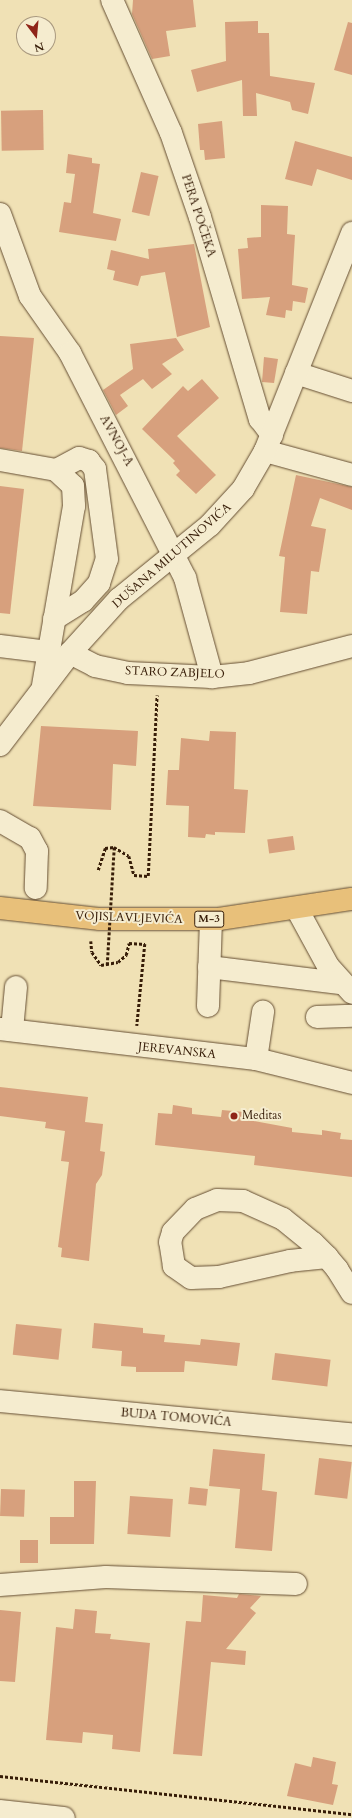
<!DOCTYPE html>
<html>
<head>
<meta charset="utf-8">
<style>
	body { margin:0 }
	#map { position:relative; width:352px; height:1818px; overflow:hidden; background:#f0e1b5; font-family:Cardo,serif }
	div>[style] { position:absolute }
	.building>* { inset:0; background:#d7a07d; transform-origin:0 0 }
	.path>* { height:2.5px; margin-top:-1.25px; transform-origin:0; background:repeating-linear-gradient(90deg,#371d08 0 3px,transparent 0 5px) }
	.roads { filter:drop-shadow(0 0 1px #654e33) drop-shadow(0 0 1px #654e33) }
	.minor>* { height:22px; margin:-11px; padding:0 11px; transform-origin:11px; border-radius:11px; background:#f5eccf }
	.major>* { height:22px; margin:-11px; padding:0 11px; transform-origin:11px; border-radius:11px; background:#e8c07a }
	.path-bridge>* { height:2.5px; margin-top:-1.25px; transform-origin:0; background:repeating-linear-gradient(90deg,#371d08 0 3px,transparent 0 5px) }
	.dots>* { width:11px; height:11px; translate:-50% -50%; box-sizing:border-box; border:2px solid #f5eccf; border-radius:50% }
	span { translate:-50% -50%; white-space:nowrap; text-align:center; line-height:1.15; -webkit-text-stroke:4px #f5eccf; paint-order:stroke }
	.shield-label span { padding:1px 3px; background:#f5eccf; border:1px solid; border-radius:3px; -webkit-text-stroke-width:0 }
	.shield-label { font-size:11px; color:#371d08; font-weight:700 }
	.street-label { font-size:12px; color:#371d08 }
	.poi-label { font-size:12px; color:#371d08 }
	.left { translate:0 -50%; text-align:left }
	.north { position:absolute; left:16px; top:16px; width:40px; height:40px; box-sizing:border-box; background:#f5eccf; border:1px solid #a9997f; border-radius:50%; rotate:164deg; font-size:11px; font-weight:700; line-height:16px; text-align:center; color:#371d08 }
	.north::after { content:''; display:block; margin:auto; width:14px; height:18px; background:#8f2418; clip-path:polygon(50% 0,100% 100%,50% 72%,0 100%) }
</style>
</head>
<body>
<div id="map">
	<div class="building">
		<div style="clip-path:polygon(133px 0,193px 0,196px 27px,166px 31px,170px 56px,152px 59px,132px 14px)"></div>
		<div style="clip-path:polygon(258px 21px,258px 33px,269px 33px,270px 76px,315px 83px,308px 114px,292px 110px,290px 102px,256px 93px,257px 116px,243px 116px,242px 80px,197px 92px,191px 70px,226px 61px,225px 22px)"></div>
		<div style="clip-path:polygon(348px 22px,352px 23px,352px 75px,334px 70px)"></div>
		<div style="left:43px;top:110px;width:40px;height:42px;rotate:89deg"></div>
		<div style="clip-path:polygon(222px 121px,225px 158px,205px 160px,204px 150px,200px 150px,198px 124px)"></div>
		<div style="clip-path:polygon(295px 141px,352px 157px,352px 180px,317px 169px,312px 186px,285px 179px)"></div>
		<div style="clip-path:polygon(68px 154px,92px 158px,92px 163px,100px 164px,93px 213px,121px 219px,116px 241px,59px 232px,64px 202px,71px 203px,75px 174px,66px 173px)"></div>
		<div style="left:141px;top:172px;width:18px;height:41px;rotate:13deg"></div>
		<div style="clip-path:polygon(261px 205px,288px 206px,287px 234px,295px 235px,292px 285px,308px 288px,305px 303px,293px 301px,292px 311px,286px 310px,285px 318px,266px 315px,270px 297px,242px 299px,238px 249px,248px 248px,247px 238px,261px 237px)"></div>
		<div style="clip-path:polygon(194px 244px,210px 327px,177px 337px,165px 272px,141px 276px,138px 286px,113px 280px,115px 271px,107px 269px,111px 250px,149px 259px,148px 249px)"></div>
		<div style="clip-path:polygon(0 336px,34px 338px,22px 451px,0 448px)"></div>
		<div style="clip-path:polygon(176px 338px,184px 350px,162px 364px,172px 374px,152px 389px,143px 379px,120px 395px,128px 406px,116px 415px,103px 390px,133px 369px,130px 344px)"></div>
		<div style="clip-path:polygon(264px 357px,278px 359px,274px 383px,262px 382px)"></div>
		<div style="clip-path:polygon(202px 379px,219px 398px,177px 436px,216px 475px,196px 494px,176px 475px,180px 471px,173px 463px,175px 461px,142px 429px,183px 386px,188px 391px)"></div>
		<div style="clip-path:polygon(296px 475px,352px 487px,352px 510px,320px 498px,311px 526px,326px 529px,319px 572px,311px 571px,307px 614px,280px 612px,285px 557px,279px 556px)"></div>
		<div style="clip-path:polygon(0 486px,24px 489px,10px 614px,0 613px)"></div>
		<div style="clip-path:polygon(41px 726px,138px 731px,136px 766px,113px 764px,111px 810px,33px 806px)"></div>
		<div style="clip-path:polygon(210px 731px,236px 732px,234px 789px,248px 790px,245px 833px,215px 832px,215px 835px,206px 834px,205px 838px,188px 837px,189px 806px,166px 805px,168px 770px,179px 770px,181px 738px,209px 741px)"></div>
		<div style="left:293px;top:836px;width:14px;height:26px;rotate:82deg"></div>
		<div style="clip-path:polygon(0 1087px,88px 1097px,85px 1122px,103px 1124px,100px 1151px,105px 1152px,102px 1175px,96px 1184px,89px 1261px,61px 1257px,62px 1248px,58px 1247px,69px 1162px,61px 1161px,65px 1131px,45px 1128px,46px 1122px,0 1116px)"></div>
		<div style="clip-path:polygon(173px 1105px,192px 1108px,192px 1114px,221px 1117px,222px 1110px,244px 1112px,243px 1119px,292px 1128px,292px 1132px,322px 1135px,322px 1130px,341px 1133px,340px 1139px,352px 1140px,352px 1177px,254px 1165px,255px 1156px,155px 1145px,158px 1113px,172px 1114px)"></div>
		<div style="clip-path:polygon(94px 1323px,143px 1328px,143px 1333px,165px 1335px,164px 1342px,200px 1345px,201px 1339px,240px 1343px,237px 1366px,185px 1361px,184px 1372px,136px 1372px,136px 1367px,121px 1366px,122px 1351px,92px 1348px)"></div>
		<div style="left:16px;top:1324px;width:46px;height:31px;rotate:6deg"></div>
		<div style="left:275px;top:1353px;width:56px;height:27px;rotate:7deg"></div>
		<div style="clip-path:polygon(213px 1449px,265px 1454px,262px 1490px,277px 1492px,272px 1551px,235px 1548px,240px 1489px,209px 1486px)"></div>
		<div style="left:319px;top:1458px;width:33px;height:37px;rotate:7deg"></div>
		<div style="clip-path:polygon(74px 1481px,96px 1481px,94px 1544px,50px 1544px,50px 1517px,74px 1517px)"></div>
		<div style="left:190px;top:1487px;width:18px;height:17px;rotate:6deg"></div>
		<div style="left:1px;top:1489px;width:24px;height:27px;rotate:2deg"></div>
		<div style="left:130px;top:1496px;width:43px;height:38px;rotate:4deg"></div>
		<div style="left:20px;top:1540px;width:18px;height:23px"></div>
		<div style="clip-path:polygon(239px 1594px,261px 1596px,250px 1608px,256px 1613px,226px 1649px,246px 1651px,245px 1665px,211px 1662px,202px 1756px,173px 1754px,186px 1621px,201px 1622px,203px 1595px,237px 1598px)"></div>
		<div style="clip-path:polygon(75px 1609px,97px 1611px,95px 1633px,111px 1634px,110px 1639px,150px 1643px,140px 1752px,112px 1749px,113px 1735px,83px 1732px,82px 1743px,46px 1740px,56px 1627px,73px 1629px)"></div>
		<div style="clip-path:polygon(0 1610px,21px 1612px,15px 1682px,0 1681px)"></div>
		<div style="clip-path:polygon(313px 1757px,336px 1762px,332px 1784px,338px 1785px,333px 1805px,287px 1796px,295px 1763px,311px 1767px)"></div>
	</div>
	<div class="path">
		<div style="left:98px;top:870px;width:23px;rotate:-72deg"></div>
		<div style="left:105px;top:848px;width:9px;rotate:-6deg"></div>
		<div style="left:114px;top:847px;width:17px;rotate:31deg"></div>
		<div style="left:129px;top:856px;width:20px;rotate:75deg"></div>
		<div style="left:134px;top:875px;width:14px;rotate:4deg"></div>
		<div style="left:148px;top:876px;width:181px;rotate:-87.2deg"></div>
		<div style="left:91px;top:941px;width:11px;rotate:85deg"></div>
		<div style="left:92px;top:952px;width:16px;rotate:55deg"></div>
		<div style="left:101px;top:965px;width:17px;rotate:-10deg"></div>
		<div style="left:118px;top:962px;width:11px;rotate:-41deg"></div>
		<div style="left:126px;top:955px;width:12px;rotate:-76deg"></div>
		<div style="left:129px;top:943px;width:16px;rotate:4deg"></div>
		<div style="left:145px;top:944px;width:82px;rotate:95.6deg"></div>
		<div style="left:0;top:1776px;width:354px;rotate:6.2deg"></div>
	</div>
	<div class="roads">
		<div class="minor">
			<div style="left:112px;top:0;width:145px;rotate:66.1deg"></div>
			<div style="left:171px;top:133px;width:89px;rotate:71deg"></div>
			<div style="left:200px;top:217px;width:211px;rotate:73.5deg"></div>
			<div style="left:260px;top:419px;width:20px;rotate:53deg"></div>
			<div style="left:0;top:214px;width:87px;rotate:69.9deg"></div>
			<div style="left:30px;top:296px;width:70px;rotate:54.9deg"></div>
			<div style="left:70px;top:353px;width:253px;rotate:62.9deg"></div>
			<div style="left:185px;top:578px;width:103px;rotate:74.7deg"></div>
			<div style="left:296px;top:373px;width:59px;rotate:17.8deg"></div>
			<div style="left:265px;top:451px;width:90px;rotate:15.4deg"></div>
			<div style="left:0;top:460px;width:57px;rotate:10.1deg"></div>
			<div style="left:56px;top:470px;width:23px;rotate:43deg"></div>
			<div style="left:73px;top:486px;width:20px;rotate:87deg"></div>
			<div style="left:74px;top:506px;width:182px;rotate:99.8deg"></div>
			<div style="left:54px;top:619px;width:34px;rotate:-32deg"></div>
			<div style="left:83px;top:601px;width:24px;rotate:-48deg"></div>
			<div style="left:99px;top:583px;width:25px;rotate:-72deg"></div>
			<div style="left:107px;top:559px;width:91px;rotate:-97.6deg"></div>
			<div style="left:95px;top:469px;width:10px;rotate:-127deg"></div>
			<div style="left:89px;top:461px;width:10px;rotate:-163deg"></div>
			<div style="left:79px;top:458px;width:26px;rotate:152deg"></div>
			<div style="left:0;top:646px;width:48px;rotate:7.1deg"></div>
			<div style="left:70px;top:653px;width:28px;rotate:27deg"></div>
			<div style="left:95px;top:666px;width:34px;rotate:12deg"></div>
			<div style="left:128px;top:673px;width:84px;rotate:2.7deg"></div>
			<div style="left:212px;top:677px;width:37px;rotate:-6deg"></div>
			<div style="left:249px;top:673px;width:106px;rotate:-14.7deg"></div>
			<div style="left:0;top:745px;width:116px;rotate:-52.7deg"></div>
			<div style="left:70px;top:653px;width:73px;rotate:-47.8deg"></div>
			<div style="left:119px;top:599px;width:117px;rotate:-39.1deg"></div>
			<div style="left:210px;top:525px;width:49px;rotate:-47.5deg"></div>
			<div style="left:243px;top:489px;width:44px;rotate:-59.9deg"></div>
			<div style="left:265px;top:451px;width:235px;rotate:-68.2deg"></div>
			<div style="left:0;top:821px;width:34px;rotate:30deg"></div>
			<div style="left:30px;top:838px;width:15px;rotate:62deg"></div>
			<div style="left:37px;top:851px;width:37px;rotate:92deg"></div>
			<div style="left:297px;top:909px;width:65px;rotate:61.5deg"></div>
			<div style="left:328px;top:966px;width:36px;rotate:48deg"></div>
			<div style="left:209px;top:967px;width:132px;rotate:7deg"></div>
			<div style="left:208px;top:1006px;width:87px;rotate:-88deg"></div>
			<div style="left:317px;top:1017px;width:35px;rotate:-2deg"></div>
			<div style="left:0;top:1029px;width:258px;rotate:6.7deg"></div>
			<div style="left:256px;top:1059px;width:99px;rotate:14deg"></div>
			<div style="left:12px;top:1030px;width:43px;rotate:-84.7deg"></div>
			<div style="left:256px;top:1059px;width:48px;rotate:-81.5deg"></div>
			<div style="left:327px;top:1257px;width:37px;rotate:174deg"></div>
			<div style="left:290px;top:1261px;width:73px;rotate:167.3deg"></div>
			<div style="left:219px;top:1277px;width:28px;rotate:178deg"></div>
			<div style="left:191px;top:1278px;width:21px;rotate:-145deg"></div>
			<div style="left:174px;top:1266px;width:24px;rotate:-99deg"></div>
			<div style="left:170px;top:1242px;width:10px;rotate:-73deg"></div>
			<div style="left:173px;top:1232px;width:32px;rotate:-46deg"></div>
			<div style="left:195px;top:1209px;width:24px;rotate:-22deg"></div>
			<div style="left:217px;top:1200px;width:26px;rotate:2deg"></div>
			<div style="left:243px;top:1201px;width:44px;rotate:24.2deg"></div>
			<div style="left:283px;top:1219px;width:38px;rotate:39deg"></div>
			<div style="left:313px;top:1243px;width:20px;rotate:45deg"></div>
			<div style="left:327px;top:1257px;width:16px;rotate:50deg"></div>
			<div style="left:337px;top:1269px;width:28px;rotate:58deg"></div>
			<div style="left:0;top:1401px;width:354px;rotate:5.4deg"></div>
			<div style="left:0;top:1585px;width:106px;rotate:-4.3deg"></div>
			<div style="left:106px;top:1577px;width:190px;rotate:2.1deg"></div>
			<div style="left:0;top:1811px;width:64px;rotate:6.2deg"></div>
		</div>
		<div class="major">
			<div style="left:0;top:908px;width:101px;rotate:6.3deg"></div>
			<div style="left:100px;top:919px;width:119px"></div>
			<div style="left:219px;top:919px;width:134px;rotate:-8.6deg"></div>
		</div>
	</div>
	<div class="path-bridge">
		<div style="left:107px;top:965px;width:118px;rotate:-86.6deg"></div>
	</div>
	<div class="dots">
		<div style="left:234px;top:1116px;background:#8f2418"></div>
	</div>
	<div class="shield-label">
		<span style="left:209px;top:919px">M-3</span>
	</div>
	<div class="street-label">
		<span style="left:198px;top:216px;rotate:72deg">PERA POČEKA</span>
		<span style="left:116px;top:441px;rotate:61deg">AVNOJ-A</span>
		<span style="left:172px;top:556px;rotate:-41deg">DUŠANA MILUTINOVIĆA</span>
		<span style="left:175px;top:673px;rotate:2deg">STARO ZABJELO</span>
		<span style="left:129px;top:918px;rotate:2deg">VOJISLAVLJEVIĆA</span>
		<span style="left:177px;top:1051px;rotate:6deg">JEREVANSKA</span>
		<span style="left:176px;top:1418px;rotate:5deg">BUDA TOMOVIĆA</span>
	</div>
	<div class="poi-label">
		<span class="left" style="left:242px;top:1116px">Meditas</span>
	</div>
	<div class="north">N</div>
</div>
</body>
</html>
